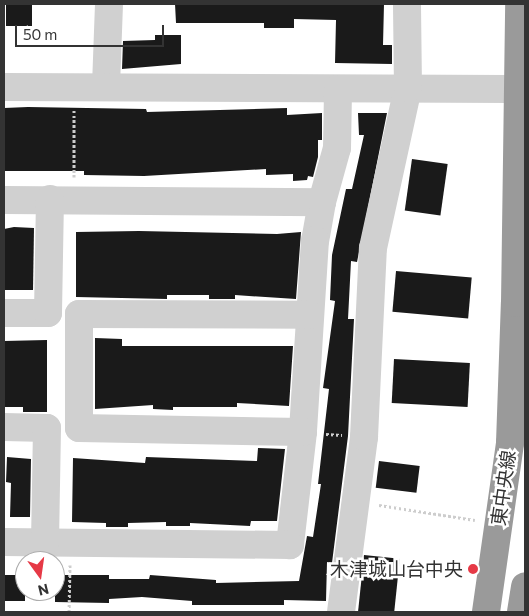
<!DOCTYPE html>
<html>
<head>
<meta charset="utf-8">
<style>
	body { margin:0 }
	#map { position:relative; width:529px; height:616px; overflow:hidden; background:#fff; font-family:Commissioner,"Noto Sans JP",sans-serif }
	div>[style] { position:absolute }
	.building>* { inset:0; background:#1a1a1a; transform-origin:0 0 }
	.path>* { height:3px; margin-top:-1.5px; transform-origin:0; background:repeating-linear-gradient(90deg,#cdcdcd 0 2.5px,transparent 0 5px) }
	.minor>* { height:28px; margin:-14px; padding:0 14px; transform-origin:14px; border-radius:14px; background:#d0d0d0 }
	.highway>* { height:28px; margin:-14px; padding:0 14px; transform-origin:14px; border-radius:14px; background:#9a9a9a }
	.dots>* { width:14px; height:14px; translate:-50% -50%; box-sizing:border-box; border:2px solid #fff; border-radius:50% }
	span { translate:-50% -50%; white-space:nowrap; text-align:center; line-height:1.15; -webkit-text-stroke:5px #fff; paint-order:stroke }
	.street-label { font-size:19px; color:#333 }
	.poi-label { font-size:19px; color:#333 }
	.right { translate:-100% -50%; text-align:right }
	.frame { position:absolute; inset:0; border:5px solid #333; pointer-events:none }
	.north { position:absolute; left:15px; top:551px; width:50px; height:50px; box-sizing:border-box; background:#fff; border:1px solid #adadad; border-radius:50%; rotate:166deg; font-size:14px; font-weight:700; line-height:20px; text-align:center; color:#333 }
	.north::after { content:''; display:block; margin:auto; width:18px; height:22px; background:#e63946; clip-path:polygon(50% 0,100% 100%,50% 72%,0 100%) }
	.scale { position:absolute; left:15px; top:25px; width:149px; height:22px; box-sizing:border-box; border:2px solid #333; border-top:0; padding-left:6px; font-size:15px; line-height:18px; white-space:nowrap; color:#333; -webkit-text-stroke:4px #fff; paint-order:stroke }
</style>
</head>
<body>
<div id="map">
	<div class="building">
		<div style="left:6px;top:4px;width:26px;height:22px"></div>
		<div style="clip-path:polygon(175px 4px,384px 4px,383px 45px,392px 45px,392px 64px,335px 63px,336px 20px,294px 19px,294px 28px,264px 28px,264px 23px,176px 23px)"></div>
		<div style="clip-path:polygon(155px 35px,181px 35px,181px 64px,122px 69px,123px 41px,155px 40px)"></div>
		<div style="clip-path:polygon(28px 107px,146px 109px,147px 112px,287px 108px,287px 115px,322px 113px,322px 140px,318px 140px,318px 157px,313px 177px,308px 176px,307px 180px,293px 181px,293px 174px,266px 175px,266px 169px,144px 176px,84px 175px,84px 171px,4px 171px,4px 108px)"></div>
		<div style="clip-path:polygon(358px 113px,387px 113px,357px 262px,351px 261px,348px 319px,354px 319px,348px 436px,332px 563px,327px 562px,326px 601px,284px 600px,284px 605px,192px 605px,192px 601px,142px 597px,109px 599px,109px 603px,55px 602px,55px 575px,109px 575px,109px 579px,149px 579px,150px 575px,216px 580px,216px 583px,299px 581px,307px 536px,313px 537px,321px 484px,318px 484px,329px 389px,323px 388px,335px 301px,330px 300px,332px 255px,346px 189px,352px 189px,364px 135px,359px 135px)"></div>
		<div style="left:412px;top:159px;width:36px;height:52px;rotate:8deg"></div>
		<div style="clip-path:polygon(14px 227px,34px 228px,33px 290px,4px 290px,4px 229px)"></div>
		<div style="clip-path:polygon(139px 231px,277px 234px,301px 232px,296px 299px,235px 295px,235px 299px,209px 299px,209px 295px,167px 295px,167px 299px,76px 297px,76px 232px)"></div>
		<div style="left:396px;top:271px;width:76px;height:41px;rotate:5deg"></div>
		<div style="clip-path:polygon(95px 338px,122px 339px,122px 346px,293px 346px,289px 406px,237px 403px,237px 407px,173px 407px,173px 410px,153px 409px,153px 405px,95px 409px)"></div>
		<div style="clip-path:polygon(47px 340px,47px 412px,23px 412px,23px 407px,4px 407px,4px 341px)"></div>
		<div style="left:394px;top:359px;width:76px;height:44px;rotate:3deg"></div>
		<div style="clip-path:polygon(258px 448px,285px 449px,277px 521px,251px 521px,250px 526px,190px 523px,190px 526px,166px 526px,166px 522px,128px 523px,128px 527px,106px 527px,106px 523px,72px 522px,73px 458px,145px 463px,146px 457px,257px 461px)"></div>
		<div style="clip-path:polygon(7px 457px,31px 459px,30px 517px,10px 517px,11px 483px,6px 482px)"></div>
		<div style="left:379px;top:461px;width:41px;height:27px;rotate:7deg"></div>
		<div style="left:364px;top:555px;width:36px;height:57px;rotate:6deg"></div>
		<div style="left:5px;top:575px;width:20px;height:26px"></div>
	</div>
	<div class="path">
		<div style="left:74px;top:110px;width:67px;rotate:90deg"></div>
		<div style="left:326px;top:434px;width:16px;rotate:4deg"></div>
		<div style="left:379px;top:505px;width:97px;rotate:8.9deg"></div>
		<div style="left:69px;top:612px;width:47px;rotate:-88.8deg"></div>
	</div>
	<div class="minor">
		<div style="left:106px;top:86px;width:82px;rotate:-87.9deg"></div>
		<div style="left:4px;top:87px;width:514px;rotate:0.22deg"></div>
		<div style="left:4px;top:200px;width:318px;rotate:0.4deg"></div>
		<div style="left:322px;top:202px;width:39px;rotate:100deg"></div>
		<div style="left:315px;top:240px;width:192px;rotate:93.6deg"></div>
		<div style="left:303px;top:432px;width:114px;rotate:96.6deg"></div>
		<div style="left:290px;top:545px;width:286px;rotate:-179.4deg"></div>
		<div style="left:322px;top:202px;width:56px;rotate:-74.5deg"></div>
		<div style="left:337px;top:148px;width:59px;rotate:-89deg"></div>
		<div style="left:4px;top:313px;width:44px"></div>
		<div style="left:48px;top:313px;width:114px;rotate:-89deg"></div>
		<div style="left:4px;top:427px;width:43px;rotate:1.3deg"></div>
		<div style="left:47px;top:428px;width:114px;rotate:91deg"></div>
		<div style="left:303px;top:432px;width:224px;rotate:-179deg"></div>
		<div style="left:79px;top:428px;width:114px;rotate:-90deg"></div>
		<div style="left:79px;top:314px;width:231px;rotate:0.2deg"></div>
		<div style="left:341px;top:612px;width:177px;rotate:-82.5deg"></div>
		<div style="left:364px;top:437px;width:189px;rotate:-87.3deg"></div>
		<div style="left:373px;top:248px;width:164px;rotate:-77.7deg"></div>
		<div style="left:408px;top:88px;width:84px;rotate:-90.7deg"></div>
	</div>
	<div class="highway">
		<div style="left:486px;top:612px;width:171px;rotate:-81.9deg"></div>
		<div style="left:510px;top:443px;width:140px;rotate:-88deg"></div>
		<div style="left:515px;top:303px;width:299px;rotate:-89.2deg"></div>
		<div style="left:521px;top:612px;width:26px;rotate:-81deg"></div>
	</div>
	<div class="dots">
		<div style="left:473px;top:569px;background:#e63946"></div>
	</div>
	<div class="street-label">
		<span style="left:503px;top:488px;rotate:-82deg">東中央線</span>
	</div>
	<div class="poi-label">
		<span class="right" style="left:463px;top:569px">木津城山台中央</span>
	</div>
	<div class="frame"></div>
	<div class="north">N</div>
	<div class="scale">50 m</div>
</div>
</body>
</html>
